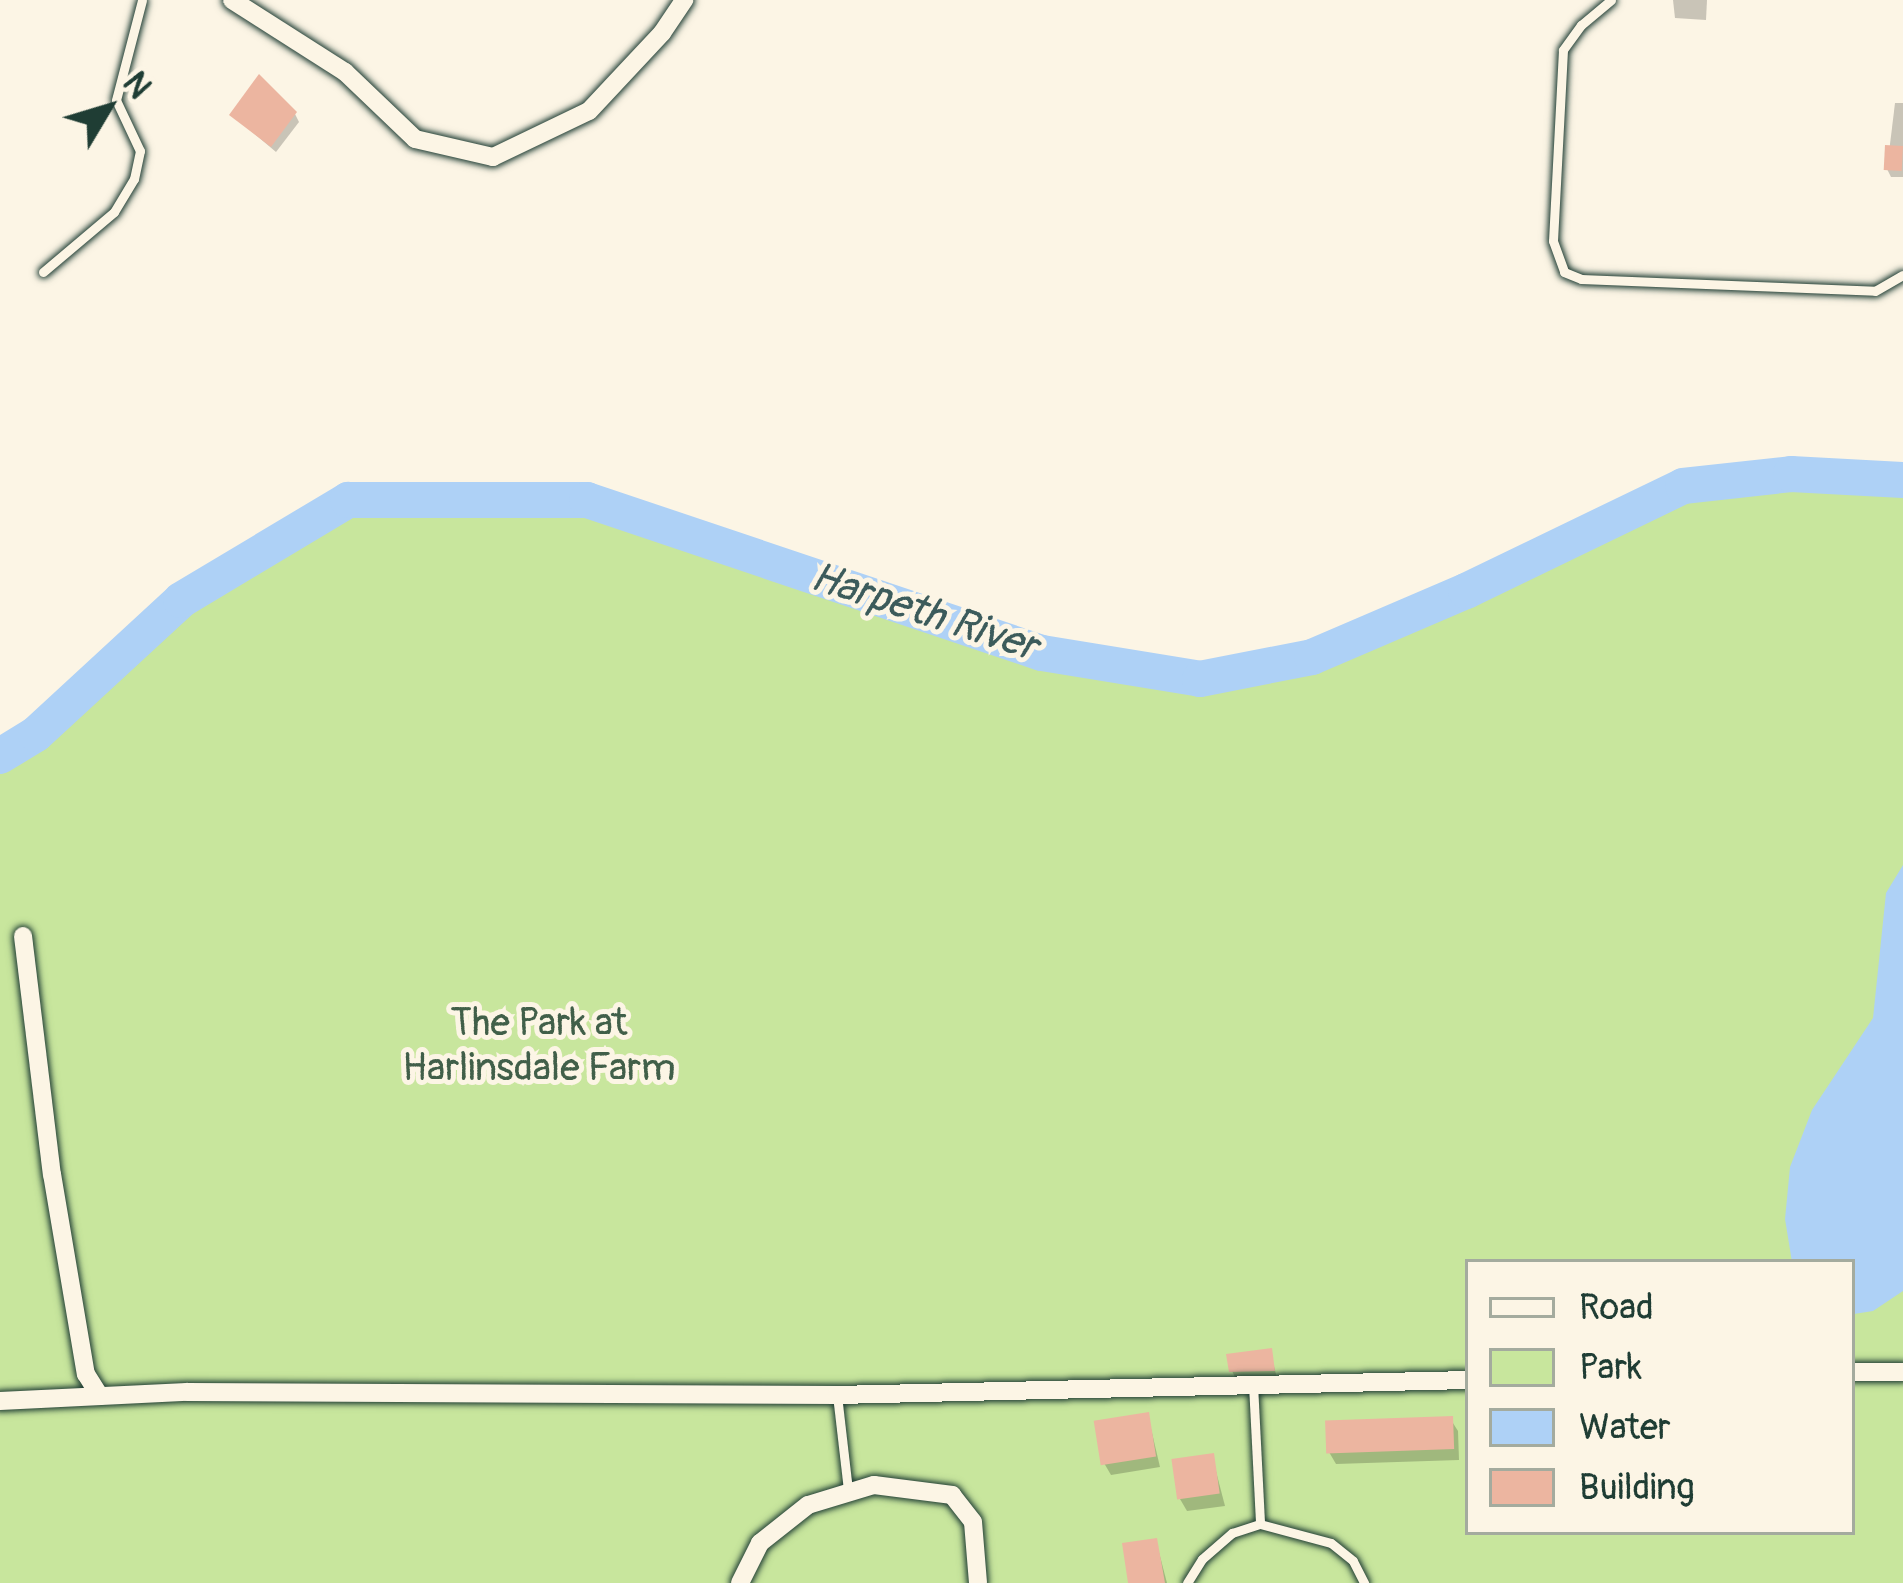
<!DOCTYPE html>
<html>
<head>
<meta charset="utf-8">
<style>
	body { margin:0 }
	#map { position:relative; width:1903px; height:1583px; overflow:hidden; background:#fcf5e5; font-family:Pangolin,sans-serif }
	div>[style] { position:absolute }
	.green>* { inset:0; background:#c8e69d }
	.water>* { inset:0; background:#aed1f6 }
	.shadow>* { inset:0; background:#0003 }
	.river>* { height:36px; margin:-18px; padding:0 18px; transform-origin:18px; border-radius:18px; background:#aed1f6 }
	.building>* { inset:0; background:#ecb5a0; transform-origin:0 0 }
	.roads { filter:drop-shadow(0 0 3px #1f3d34) drop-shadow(0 0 3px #1f3d34) }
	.service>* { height:9px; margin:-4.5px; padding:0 4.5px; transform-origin:4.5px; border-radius:4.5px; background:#fcf5e5 }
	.minor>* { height:18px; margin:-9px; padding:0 9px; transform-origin:9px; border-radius:9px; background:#fcf5e5 }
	span { translate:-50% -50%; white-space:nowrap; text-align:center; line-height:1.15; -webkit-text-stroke:10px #fcf5e5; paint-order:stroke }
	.park-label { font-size:39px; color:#415f49 }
	.water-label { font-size:42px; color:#3c5b5b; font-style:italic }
	.legend { position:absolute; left:1465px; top:1259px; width:390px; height:276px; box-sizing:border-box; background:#fcf5e5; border:3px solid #a4ab9e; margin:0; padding:15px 21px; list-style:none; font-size:36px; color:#1f3d34 }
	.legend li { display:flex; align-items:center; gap:24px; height:60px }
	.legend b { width:60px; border:3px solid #a4ab9e }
	.north { position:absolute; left:48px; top:48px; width:120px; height:120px; -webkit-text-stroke:9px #fcf5e5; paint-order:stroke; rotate:52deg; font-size:33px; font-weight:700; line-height:48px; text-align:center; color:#1f3d34 }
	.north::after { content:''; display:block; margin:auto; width:42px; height:54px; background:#1f3d34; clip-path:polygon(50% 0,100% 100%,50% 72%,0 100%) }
</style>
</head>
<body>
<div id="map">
	<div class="green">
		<div style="clip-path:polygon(evenodd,1791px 474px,1903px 480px,1903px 1583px,0 1583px,0 756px,36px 734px,181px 600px,348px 500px,587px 500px,1042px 653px,1200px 679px,1312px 657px,1466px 591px,1683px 486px,1791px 474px,1468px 1262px,1852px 1262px,1852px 1532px,1468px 1532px,1468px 1262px)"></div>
	</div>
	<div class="water">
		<div style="clip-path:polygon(1903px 865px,1903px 1291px,1873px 1311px,1854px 1314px,1852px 1262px,1792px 1262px,1785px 1219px,1790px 1167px,1812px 1110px,1873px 1018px,1886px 893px)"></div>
	</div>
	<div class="shadow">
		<div style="clip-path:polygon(1673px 0,1707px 0,1706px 20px,1675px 18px)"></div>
		<div style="clip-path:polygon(1895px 103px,1903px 103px,1903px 177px,1891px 177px,1887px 169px)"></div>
		<div style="clip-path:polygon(295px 114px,299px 122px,276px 152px,232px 115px)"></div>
		<div style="clip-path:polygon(1270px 1351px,1277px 1378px,1236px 1379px,1232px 1371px)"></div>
		<div style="clip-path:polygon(1148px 1416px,1160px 1467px,1111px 1475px,1104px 1463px)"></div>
		<div style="clip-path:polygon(1451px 1420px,1458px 1431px,1459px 1460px,1336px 1464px,1329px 1452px)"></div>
		<div style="clip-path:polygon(1212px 1456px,1225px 1506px,1187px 1511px,1180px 1499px)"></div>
		<div style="clip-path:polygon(1156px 1541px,1167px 1583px,1131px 1583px)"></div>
	</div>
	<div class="river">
		<div style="left:0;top:756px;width:42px;rotate:-31.4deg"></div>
		<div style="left:36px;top:734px;width:197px;rotate:-42.7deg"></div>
		<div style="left:181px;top:600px;width:195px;rotate:-30.9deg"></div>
		<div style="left:348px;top:500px;width:239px"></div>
		<div style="left:587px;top:500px;width:480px;rotate:18.6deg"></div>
		<div style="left:1042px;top:653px;width:160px;rotate:9.3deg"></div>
		<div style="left:1200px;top:679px;width:114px;rotate:-11.1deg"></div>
		<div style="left:1312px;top:657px;width:168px;rotate:-23.2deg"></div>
		<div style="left:1466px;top:591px;width:241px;rotate:-25.8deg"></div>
		<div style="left:1683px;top:486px;width:109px;rotate:-6.3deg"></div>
		<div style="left:1791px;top:474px;width:112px;rotate:3.1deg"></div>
	</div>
	<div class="building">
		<div style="clip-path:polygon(259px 74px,297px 112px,271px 147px,229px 115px)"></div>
		<div style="left:1885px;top:145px;width:18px;height:25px;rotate:3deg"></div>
		<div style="clip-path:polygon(1272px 1348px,1275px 1371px,1229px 1372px,1226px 1354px)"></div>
		<div style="left:1149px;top:1412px;width:45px;height:56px;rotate:81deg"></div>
		<div style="left:1453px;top:1416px;width:33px;height:128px;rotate:88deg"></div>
		<div style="left:1214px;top:1453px;width:41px;height:43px;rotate:82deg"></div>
		<div style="clip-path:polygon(1157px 1538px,1165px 1583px,1128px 1583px,1122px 1543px)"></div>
	</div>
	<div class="roads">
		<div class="service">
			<div style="left:1611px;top:0;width:39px;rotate:140deg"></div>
			<div style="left:1581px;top:25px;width:31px;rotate:126deg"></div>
			<div style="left:1563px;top:50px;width:191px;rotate:93deg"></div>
			<div style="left:1553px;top:241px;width:33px;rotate:70deg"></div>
			<div style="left:1564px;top:272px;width:18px;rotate:22deg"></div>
			<div style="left:1581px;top:279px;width:294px;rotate:2.3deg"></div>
			<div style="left:1875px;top:291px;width:32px;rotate:-30deg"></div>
			<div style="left:43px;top:272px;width:93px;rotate:-40.2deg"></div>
			<div style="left:114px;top:212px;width:39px;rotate:-59deg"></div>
			<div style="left:134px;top:179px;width:29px;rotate:-78deg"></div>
			<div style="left:140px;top:151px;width:56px;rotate:-115.2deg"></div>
			<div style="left:116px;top:100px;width:103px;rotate:-75.4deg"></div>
			<div style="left:1253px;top:1384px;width:140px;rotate:87.1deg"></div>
			<div style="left:837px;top:1395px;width:96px;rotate:83.4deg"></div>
			<div style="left:1187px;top:1583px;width:28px;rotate:-58deg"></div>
			<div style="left:1202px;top:1559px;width:40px;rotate:-41deg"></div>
			<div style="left:1232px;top:1533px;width:29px;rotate:-18deg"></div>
			<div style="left:1260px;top:1524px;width:73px;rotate:15deg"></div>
			<div style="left:1331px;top:1543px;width:28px;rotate:39deg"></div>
			<div style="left:1353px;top:1561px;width:25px;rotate:63deg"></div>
		</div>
		<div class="minor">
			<div style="left:232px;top:0;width:134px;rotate:32.5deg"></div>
			<div style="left:345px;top:72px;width:97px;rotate:43.7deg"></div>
			<div style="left:415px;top:139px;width:80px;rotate:13deg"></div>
			<div style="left:493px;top:157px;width:106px;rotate:-25.6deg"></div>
			<div style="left:589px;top:111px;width:107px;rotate:-46.9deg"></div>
			<div style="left:662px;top:33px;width:40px;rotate:-56deg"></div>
			<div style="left:23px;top:936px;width:240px;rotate:83.1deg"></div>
			<div style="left:52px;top:1174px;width:203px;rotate:80.4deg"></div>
			<div style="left:86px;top:1374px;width:26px;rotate:58deg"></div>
			<div style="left:1852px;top:1372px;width:51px"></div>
			<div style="left:0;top:1401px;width:187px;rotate:-2.8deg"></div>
			<div style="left:187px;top:1392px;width:650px;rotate:0.26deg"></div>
			<div style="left:837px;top:1395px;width:631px;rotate:-1.36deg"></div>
			<div style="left:740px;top:1583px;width:45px;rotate:-63.4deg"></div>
			<div style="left:760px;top:1543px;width:61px;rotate:-38.4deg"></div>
			<div style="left:808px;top:1505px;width:69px;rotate:-16.9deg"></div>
			<div style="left:874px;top:1485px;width:79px;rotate:7.3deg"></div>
			<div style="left:952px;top:1495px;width:34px;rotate:52deg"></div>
			<div style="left:973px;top:1522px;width:61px;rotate:85.3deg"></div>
		</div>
	</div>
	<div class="park-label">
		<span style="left:539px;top:1046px">The Park at<br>Harlinsdale Farm</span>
	</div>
	<div class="water-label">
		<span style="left:924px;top:612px;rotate:18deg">Harpeth River</span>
	</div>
	<ul class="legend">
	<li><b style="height:15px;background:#fcf5e5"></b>Road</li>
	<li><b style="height:33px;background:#c8e69d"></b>Park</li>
	<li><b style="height:33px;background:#aed1f6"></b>Water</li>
	<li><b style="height:33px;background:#ecb5a0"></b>Building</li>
	</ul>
	<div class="north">N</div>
</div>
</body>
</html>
